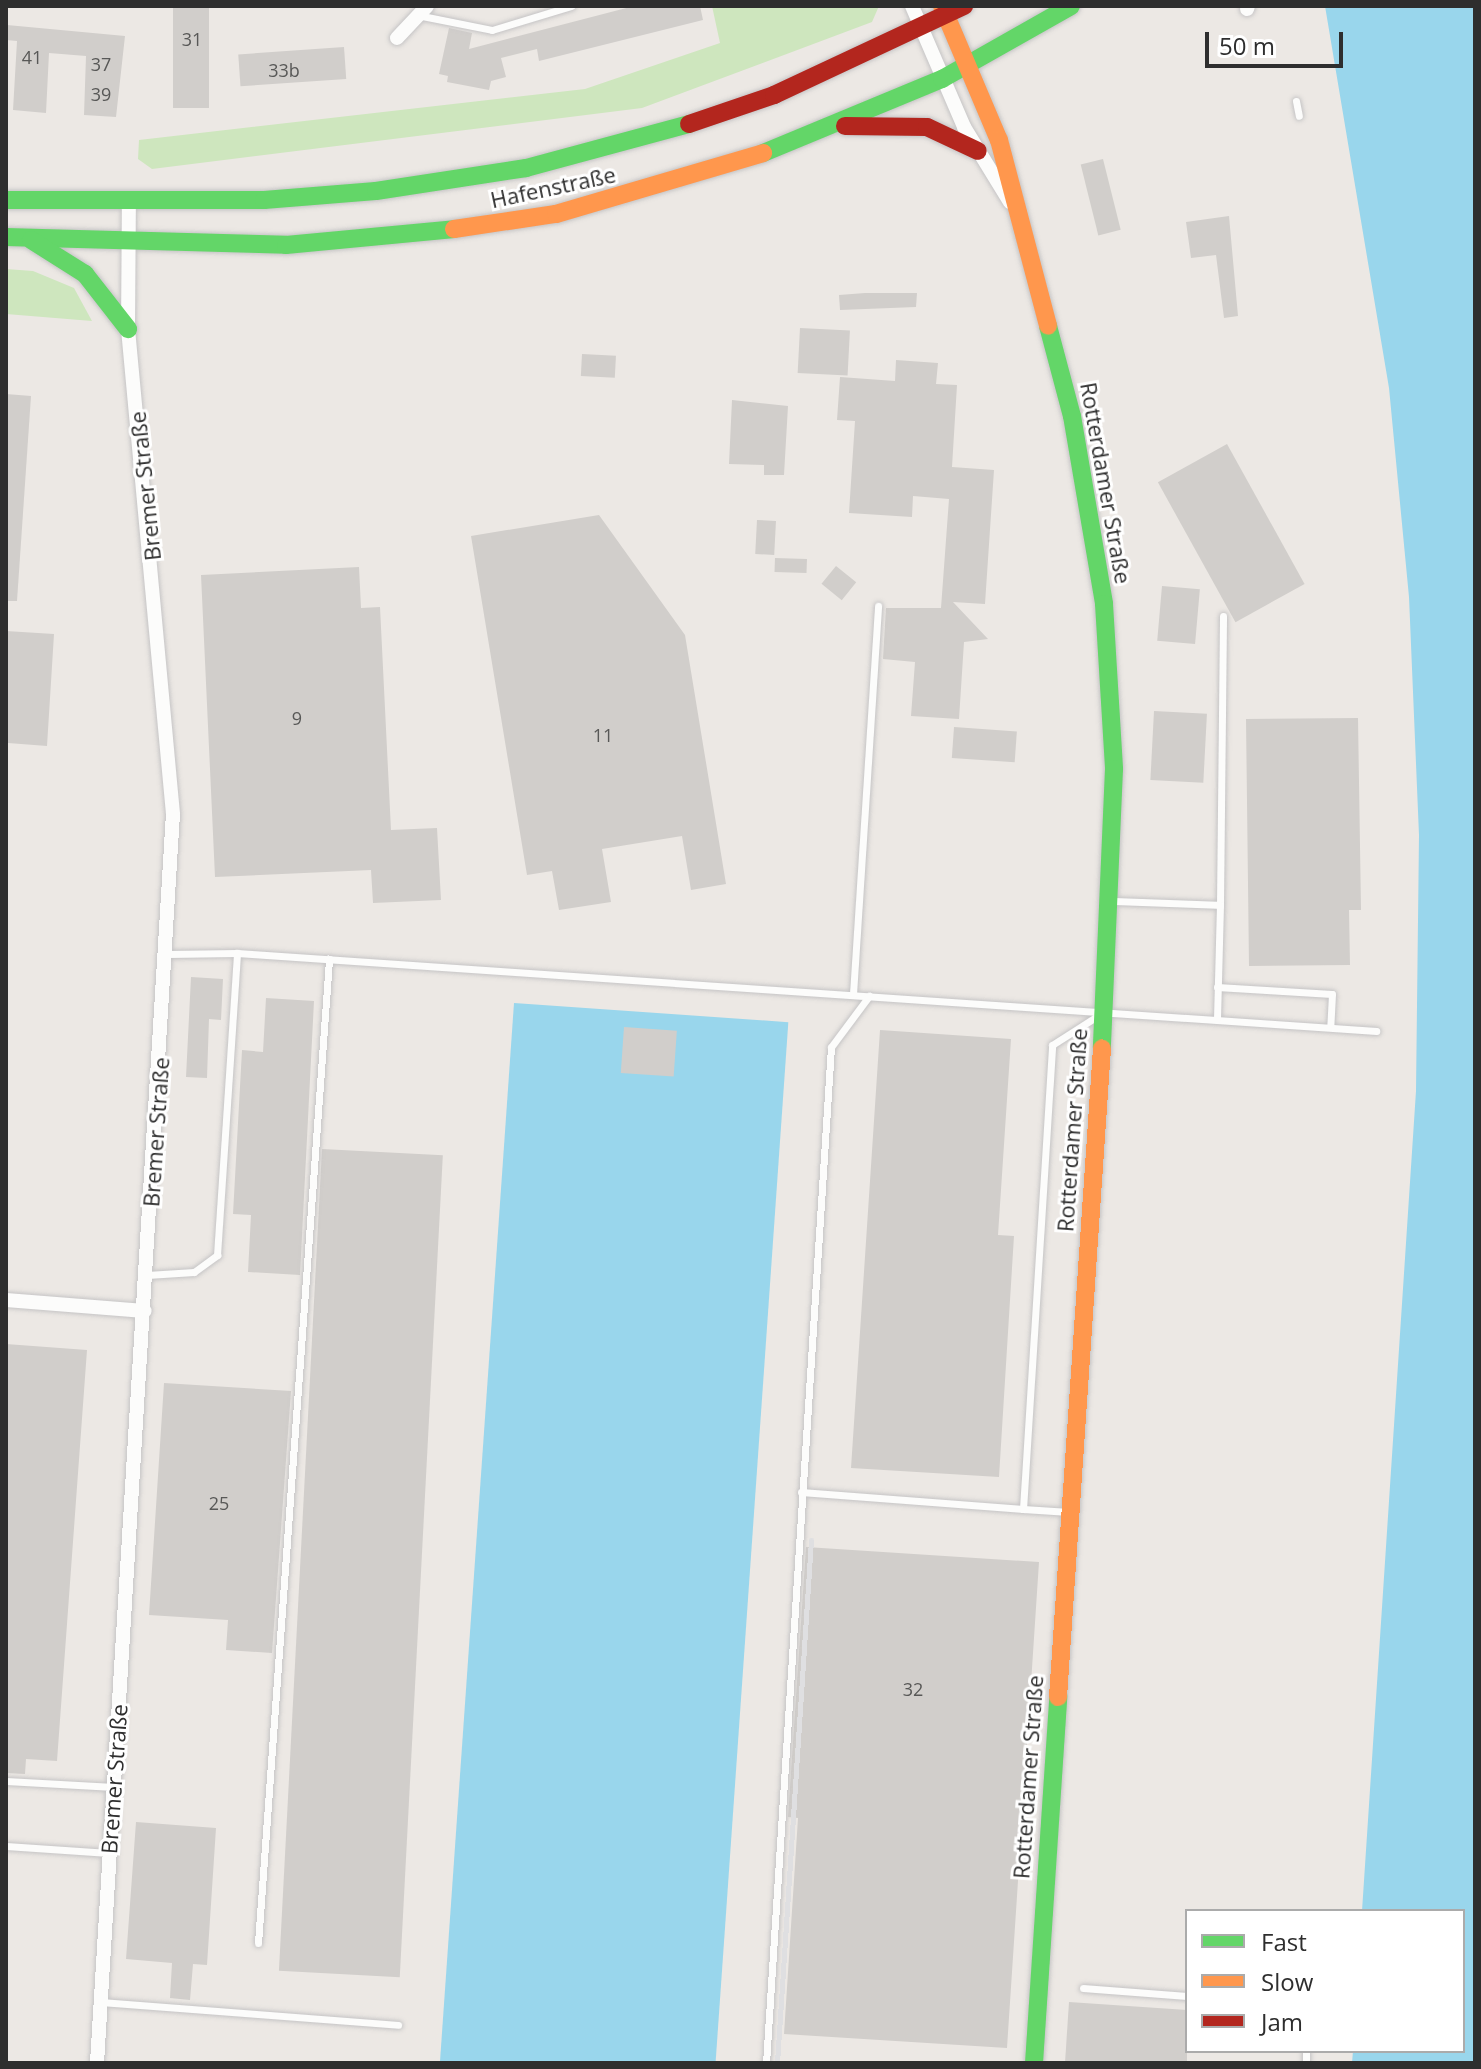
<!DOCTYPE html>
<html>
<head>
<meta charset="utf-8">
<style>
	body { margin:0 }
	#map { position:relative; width:1481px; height:2069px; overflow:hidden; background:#ece8e4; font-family:"Open Sans",sans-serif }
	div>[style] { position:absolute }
	.green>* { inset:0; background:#cee6be }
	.water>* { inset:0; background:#99d6ec; transform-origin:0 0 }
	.building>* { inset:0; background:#d1cecb; transform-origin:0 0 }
	.roads { filter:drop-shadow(0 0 2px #c5c4c5) drop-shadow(0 0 2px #c5c4c5) }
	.lane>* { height:7px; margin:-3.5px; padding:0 3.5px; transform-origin:3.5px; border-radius:3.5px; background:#fcfcfb }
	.street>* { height:14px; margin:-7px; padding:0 7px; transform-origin:7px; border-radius:7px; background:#fcfcfb }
	.fast>* { height:18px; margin:-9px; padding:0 9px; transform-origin:9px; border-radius:9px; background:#63d668 }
	.slow>* { height:18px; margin:-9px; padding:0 9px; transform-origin:9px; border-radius:9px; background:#ff974d }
	.jam>* { height:18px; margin:-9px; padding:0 9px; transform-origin:9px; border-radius:9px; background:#b3261e }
	.rail>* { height:5px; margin:-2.5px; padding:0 2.5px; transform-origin:2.5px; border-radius:2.5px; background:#dfdfe1 }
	span { translate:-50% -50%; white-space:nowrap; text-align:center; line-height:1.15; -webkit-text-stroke:6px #fff; paint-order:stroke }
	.number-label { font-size:18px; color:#585857 }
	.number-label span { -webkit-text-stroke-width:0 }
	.street-label { font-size:22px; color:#2e2e2e }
	.frame { position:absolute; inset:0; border:8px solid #2e2e2e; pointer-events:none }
	.legend { position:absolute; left:1185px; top:1909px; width:280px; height:144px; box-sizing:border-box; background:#fff; border:2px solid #ababab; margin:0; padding:10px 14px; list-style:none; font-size:24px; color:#2e2e2e }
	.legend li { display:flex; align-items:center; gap:16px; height:40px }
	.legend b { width:40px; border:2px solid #ababab }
	.scale { position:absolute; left:1205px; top:32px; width:138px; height:36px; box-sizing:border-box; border:4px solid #2e2e2e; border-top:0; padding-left:10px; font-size:24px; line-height:28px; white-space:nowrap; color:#2e2e2e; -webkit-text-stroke:6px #fff; paint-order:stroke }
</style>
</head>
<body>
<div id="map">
	<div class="green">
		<div style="clip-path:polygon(712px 6px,879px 6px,872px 22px,642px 108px,152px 169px,138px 159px,139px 140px,585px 89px,720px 43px)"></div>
		<div style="clip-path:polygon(6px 269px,33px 271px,74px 288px,92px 321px,6px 314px)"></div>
	</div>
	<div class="water">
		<div style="clip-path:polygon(1325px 6px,1475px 6px,1475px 2063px,1352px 2063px,1353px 2051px,1463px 2051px,1463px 1911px,1362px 1911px,1416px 1091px,1419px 835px,1409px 597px,1389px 388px)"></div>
		<div style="left:514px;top:1003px;width:275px;height:1062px;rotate:4deg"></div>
	</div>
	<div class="building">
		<div style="left:173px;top:6px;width:36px;height:102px"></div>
		<div style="clip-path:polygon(634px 6px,700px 6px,703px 20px,539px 61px,537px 49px,501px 58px,506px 77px,491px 81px,489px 90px,447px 82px,448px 76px,439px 74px,449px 28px,472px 33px,469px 49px)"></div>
		<div style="clip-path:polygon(7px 25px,125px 36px,116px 117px,84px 115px,86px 56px,49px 53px,46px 113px,13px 110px,17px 41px,6px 40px)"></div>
		<div style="left:344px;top:47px;width:32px;height:106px;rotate:86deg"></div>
		<div style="left:1103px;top:159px;width:73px;height:23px;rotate:76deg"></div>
		<div style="clip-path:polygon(1229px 216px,1238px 316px,1224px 318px,1216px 255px,1191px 258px,1186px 222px)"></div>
		<div style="clip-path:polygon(865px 293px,917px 293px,916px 307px,840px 310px,839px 295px)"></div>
		<div style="left:800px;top:328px;width:50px;height:45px;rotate:3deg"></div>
		<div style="left:582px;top:354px;width:34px;height:22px;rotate:3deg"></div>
		<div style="clip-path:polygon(896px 360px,938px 363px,936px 384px,957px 385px,952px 467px,994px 470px,985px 604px,953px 602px,988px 639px,964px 642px,959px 719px,911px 716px,915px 662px,883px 659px,886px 608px,941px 608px,949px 499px,913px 496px,912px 517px,849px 513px,855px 421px,837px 420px,840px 377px,895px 381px)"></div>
		<div style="clip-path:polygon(6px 394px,31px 396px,17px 601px,6px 601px)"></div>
		<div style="clip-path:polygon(732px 400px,788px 406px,784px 475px,764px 475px,764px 465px,729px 464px)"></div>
		<div style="left:1227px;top:444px;width:160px;height:79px;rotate:61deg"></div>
		<div style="clip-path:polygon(599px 515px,685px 635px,726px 884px,691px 890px,682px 836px,602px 849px,611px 902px,559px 910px,552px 871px,527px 875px,471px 536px)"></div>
		<div style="left:757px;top:520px;width:19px;height:34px;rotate:3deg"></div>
		<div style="left:775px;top:558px;width:32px;height:14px;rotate:2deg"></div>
		<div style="left:836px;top:566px;width:26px;height:23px;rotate:39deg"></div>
		<div style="clip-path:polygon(359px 567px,361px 608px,380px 607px,391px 830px,437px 828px,441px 900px,373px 903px,371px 870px,215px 877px,201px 575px)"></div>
		<div style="left:1162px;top:586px;width:38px;height:55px;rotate:5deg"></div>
		<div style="clip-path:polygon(6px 631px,54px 634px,47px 746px,8px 743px)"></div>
		<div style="left:1154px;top:711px;width:53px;height:69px;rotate:3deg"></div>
		<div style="clip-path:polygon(1358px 718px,1361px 910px,1349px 910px,1350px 965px,1249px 966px,1246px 719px)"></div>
		<div style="left:954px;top:727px;width:63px;height:31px;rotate:4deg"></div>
		<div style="clip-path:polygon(191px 977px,223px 979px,221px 1020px,209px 1019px,207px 1078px,186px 1077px)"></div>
		<div style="clip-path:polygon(266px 998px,314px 1001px,300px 1275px,248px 1272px,251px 1215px,233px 1214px,242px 1050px,263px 1052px)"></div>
		<div style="left:624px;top:1027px;width:53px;height:46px;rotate:4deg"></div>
		<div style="clip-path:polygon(880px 1030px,1011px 1039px,998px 1235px,1014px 1236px,999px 1477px,851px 1468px)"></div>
		<div style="left:322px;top:1149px;width:121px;height:823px;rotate:3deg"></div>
		<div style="clip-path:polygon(6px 1344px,87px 1350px,57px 1761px,26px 1759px,25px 1774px,6px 1773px)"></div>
		<div style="clip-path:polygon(164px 1383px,291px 1391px,272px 1653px,226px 1650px,228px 1620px,149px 1615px)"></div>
		<div style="clip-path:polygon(806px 1547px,1039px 1562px,1007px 2048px,784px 2034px,798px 1818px,788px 1817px)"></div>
		<div style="clip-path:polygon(136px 1822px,216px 1828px,207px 1965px,193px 1964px,190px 2000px,170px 1998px,172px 1963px,126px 1959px)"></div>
		<div style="clip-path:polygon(1069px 2002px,1187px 2010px,1187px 2063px,1065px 2063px)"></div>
	</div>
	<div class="roads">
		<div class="lane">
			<div style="left:422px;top:16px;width:71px;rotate:11.3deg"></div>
			<div style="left:492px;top:30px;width:83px;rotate:-16.9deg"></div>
			<div style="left:1296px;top:101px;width:15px;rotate:79deg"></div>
			<div style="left:1111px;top:901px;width:109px;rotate:2.1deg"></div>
			<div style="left:1220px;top:905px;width:289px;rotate:-89.4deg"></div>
			<div style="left:168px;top:954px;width:69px;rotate:-0.8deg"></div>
			<div style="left:237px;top:953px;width:1142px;rotate:3.92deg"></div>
			<div style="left:1217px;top:987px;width:115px;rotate:3.5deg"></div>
			<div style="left:1332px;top:994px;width:33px;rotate:93deg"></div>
			<div style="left:853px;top:994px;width:389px;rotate:-86.3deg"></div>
			<div style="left:1217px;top:1019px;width:114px;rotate:-88.5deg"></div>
			<div style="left:147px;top:1275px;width:47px;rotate:-3.7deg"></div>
			<div style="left:194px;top:1272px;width:29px;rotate:-36deg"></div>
			<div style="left:217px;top:1255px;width:303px;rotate:-86.2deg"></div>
			<div style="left:801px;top:1492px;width:223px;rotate:4.4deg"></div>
			<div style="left:1069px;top:1512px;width:46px;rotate:-176.3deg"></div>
			<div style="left:1023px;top:1509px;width:465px;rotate:-86.4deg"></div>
			<div style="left:1052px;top:1045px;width:56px;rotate:-32.6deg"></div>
			<div style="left:6px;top:1781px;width:108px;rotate:3.2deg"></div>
			<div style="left:6px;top:1846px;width:103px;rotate:3.9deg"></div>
			<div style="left:258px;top:1943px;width:987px;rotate:-85.87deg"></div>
			<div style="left:1083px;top:1988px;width:104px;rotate:4.4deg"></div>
			<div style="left:101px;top:2002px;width:298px;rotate:4.4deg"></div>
			<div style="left:766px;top:2063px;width:1018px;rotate:-86.34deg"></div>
			<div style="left:831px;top:1047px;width:64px;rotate:-53.3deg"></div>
			<div style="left:1306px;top:2063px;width:12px;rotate:-90deg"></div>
		</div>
		<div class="street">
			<div style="left:912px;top:6px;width:132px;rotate:66.7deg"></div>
			<div style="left:964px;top:127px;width:88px;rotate:58.5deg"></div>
			<div style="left:1247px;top:9px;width:3px;rotate:-72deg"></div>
			<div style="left:397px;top:38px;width:44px;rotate:-46.8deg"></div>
			<div style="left:6px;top:1300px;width:139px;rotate:4.5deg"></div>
			<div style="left:97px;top:2063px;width:1251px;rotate:-86.52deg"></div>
			<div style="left:173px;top:814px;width:485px;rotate:-95.3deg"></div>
			<div style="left:128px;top:331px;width:128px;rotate:-89.6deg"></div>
		</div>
		<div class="fast">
			<div style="left:763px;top:153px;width:194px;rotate:-22.5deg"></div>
			<div style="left:942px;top:79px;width:148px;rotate:-29.5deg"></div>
			<div style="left:6px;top:200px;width:258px"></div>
			<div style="left:264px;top:200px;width:112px;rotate:-4.6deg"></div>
			<div style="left:376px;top:191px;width:152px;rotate:-8.7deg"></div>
			<div style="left:526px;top:168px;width:169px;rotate:-15.1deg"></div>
			<div style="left:6px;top:237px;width:280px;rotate:1.6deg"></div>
			<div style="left:286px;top:245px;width:169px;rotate:-5.4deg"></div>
			<div style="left:31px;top:240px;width:64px;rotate:32.2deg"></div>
			<div style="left:85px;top:274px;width:70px;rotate:52deg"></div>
			<div style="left:1048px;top:326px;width:93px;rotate:75.1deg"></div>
			<div style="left:1072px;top:416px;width:191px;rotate:80.3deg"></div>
			<div style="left:1104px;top:604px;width:165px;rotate:86.5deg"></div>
			<div style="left:1114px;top:769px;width:279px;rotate:92.5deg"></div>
			<div style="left:1034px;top:2063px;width:367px;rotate:-86.2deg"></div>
		</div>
		<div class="slow">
			<div style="left:942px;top:6px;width:146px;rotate:67deg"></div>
			<div style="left:999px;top:140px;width:192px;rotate:75.2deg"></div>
			<div style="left:454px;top:229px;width:103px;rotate:-8.4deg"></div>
			<div style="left:556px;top:214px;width:216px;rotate:-16.4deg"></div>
			<div style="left:1058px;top:1697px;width:650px;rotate:-86.12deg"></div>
		</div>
		<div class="jam">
			<div style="left:689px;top:124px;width:90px;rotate:-18.8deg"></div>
			<div style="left:774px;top:95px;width:210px;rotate:-25.1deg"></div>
			<div style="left:845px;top:126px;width:82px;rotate:0.7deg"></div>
			<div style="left:927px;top:127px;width:56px;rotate:25.2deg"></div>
		</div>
	</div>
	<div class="rail">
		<div style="left:777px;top:2063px;width:524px;rotate:-86.28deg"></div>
	</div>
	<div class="number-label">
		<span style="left:192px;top:39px">31</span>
		<span style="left:32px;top:57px">41</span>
		<span style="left:101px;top:64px">37</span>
		<span style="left:284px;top:70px">33b</span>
		<span style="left:101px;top:94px">39</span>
		<span style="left:297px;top:718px">9</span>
		<span style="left:603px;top:735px">11</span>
		<span style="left:219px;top:1503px">25</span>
		<span style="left:913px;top:1689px">32</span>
	</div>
	<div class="street-label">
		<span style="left:553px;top:187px;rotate:-12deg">Hafenstraße</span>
		<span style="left:1106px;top:483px;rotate:80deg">Rotterdamer Straße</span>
		<span style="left:145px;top:486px;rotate:-96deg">Bremer Straße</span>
		<span style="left:1072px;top:1130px;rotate:-86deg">Rotterdamer Straße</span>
		<span style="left:156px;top:1132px;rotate:-86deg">Bremer Straße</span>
		<span style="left:1028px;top:1777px;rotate:-86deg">Rotterdamer Straße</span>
		<span style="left:114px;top:1779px;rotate:-86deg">Bremer Straße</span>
	</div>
	<div class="frame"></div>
	<ul class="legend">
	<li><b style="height:10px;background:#63d668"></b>Fast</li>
	<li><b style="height:10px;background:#ff974d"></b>Slow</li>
	<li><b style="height:10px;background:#b3261e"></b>Jam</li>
	</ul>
	<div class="scale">50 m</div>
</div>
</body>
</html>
